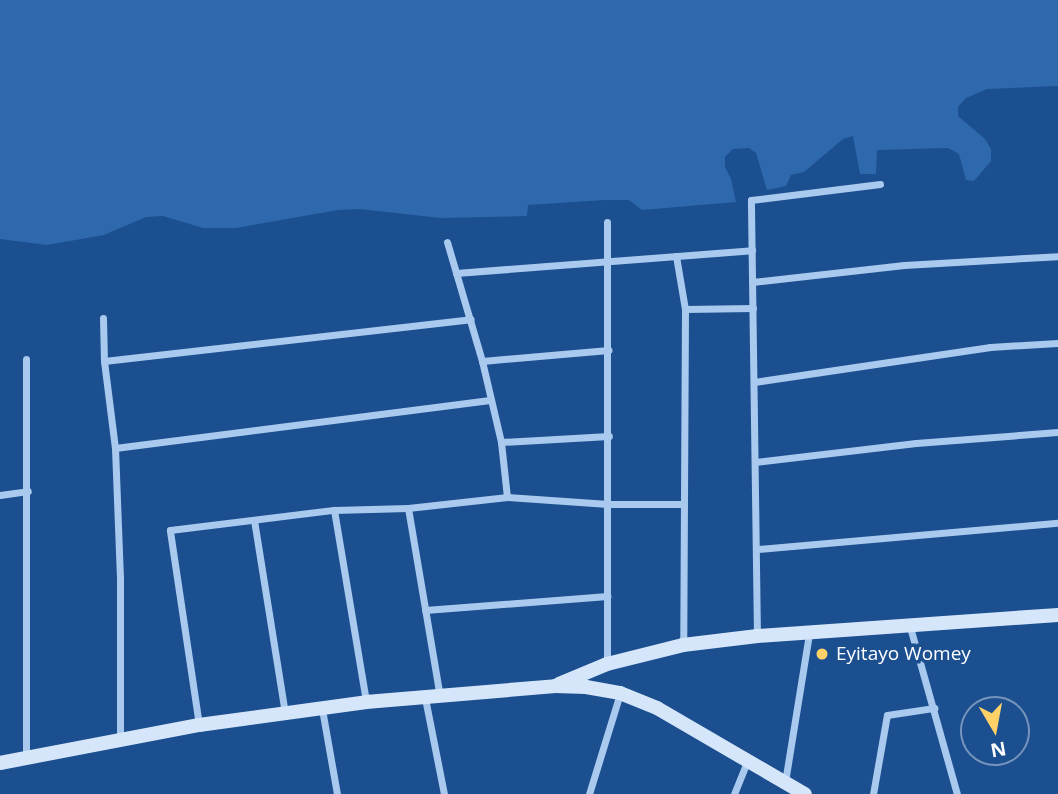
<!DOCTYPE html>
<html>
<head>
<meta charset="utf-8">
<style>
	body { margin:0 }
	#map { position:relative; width:1058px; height:794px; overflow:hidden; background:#1b4f8f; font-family:"Open Sans",sans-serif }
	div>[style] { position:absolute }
	.green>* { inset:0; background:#2e69ad }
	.street>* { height:7px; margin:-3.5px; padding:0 3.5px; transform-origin:3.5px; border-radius:3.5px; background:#a9c9ee }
	.secondary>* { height:14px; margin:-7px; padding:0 7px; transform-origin:7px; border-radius:7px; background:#d6e6fa }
	.dots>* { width:19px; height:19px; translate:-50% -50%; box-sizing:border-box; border:4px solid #1b4f8f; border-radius:50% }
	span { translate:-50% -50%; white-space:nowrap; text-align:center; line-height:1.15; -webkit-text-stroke:7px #1b4f8f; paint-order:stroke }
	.poi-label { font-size:19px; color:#fff }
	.left { translate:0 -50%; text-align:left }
	.north { position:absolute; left:960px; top:696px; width:70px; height:70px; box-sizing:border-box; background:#1b4f8f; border:2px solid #7695bc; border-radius:50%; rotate:170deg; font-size:19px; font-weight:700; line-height:28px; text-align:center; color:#fff }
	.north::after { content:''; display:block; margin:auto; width:24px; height:32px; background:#ffd166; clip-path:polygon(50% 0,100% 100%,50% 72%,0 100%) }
</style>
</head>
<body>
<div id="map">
	<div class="green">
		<div style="clip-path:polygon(0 0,1058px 0,1058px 86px,987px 89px,966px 98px,958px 107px,958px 116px,985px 139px,991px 149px,991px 161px,974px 181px,966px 180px,959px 154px,948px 148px,877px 150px,876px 174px,860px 174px,853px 136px,843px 139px,804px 172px,791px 175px,786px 186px,767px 190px,756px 153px,749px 148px,733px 149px,725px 157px,725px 167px,731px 179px,736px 202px,642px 210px,629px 200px,605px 200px,528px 205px,527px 216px,441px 218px,359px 209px,338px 210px,236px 228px,203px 228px,163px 216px,146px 217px,104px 235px,47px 245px,0 239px)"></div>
	</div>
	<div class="street">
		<div style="left:447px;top:242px;width:124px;rotate:73.6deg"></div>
		<div style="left:482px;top:361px;width:83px;rotate:76.8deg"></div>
		<div style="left:501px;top:442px;width:55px;rotate:83.8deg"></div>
		<div style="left:676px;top:256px;width:54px;rotate:80.4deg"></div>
		<div style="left:685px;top:309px;width:336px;rotate:90.3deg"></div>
		<div style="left:456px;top:273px;width:297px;rotate:-4.4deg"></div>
		<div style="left:752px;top:282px;width:153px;rotate:-6.4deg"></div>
		<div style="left:904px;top:265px;width:154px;rotate:-3.3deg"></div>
		<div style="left:685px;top:309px;width:68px;rotate:-0.8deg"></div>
		<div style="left:103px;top:318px;width:43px;rotate:88.7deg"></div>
		<div style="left:104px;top:361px;width:88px;rotate:82.8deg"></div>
		<div style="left:115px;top:448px;width:130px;rotate:87.8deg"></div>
		<div style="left:120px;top:578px;width:162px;rotate:90deg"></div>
		<div style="left:26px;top:359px;width:399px;rotate:90deg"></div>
		<div style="left:104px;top:361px;width:369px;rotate:-6.5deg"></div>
		<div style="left:482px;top:361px;width:127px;rotate:-5deg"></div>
		<div style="left:754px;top:382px;width:239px;rotate:-8.4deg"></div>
		<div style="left:990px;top:347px;width:68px;rotate:-3.4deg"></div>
		<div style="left:501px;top:442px;width:108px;rotate:-3.2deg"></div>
		<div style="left:115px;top:448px;width:378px;rotate:-7.3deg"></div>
		<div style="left:755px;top:462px;width:162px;rotate:-6.7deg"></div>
		<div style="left:916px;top:443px;width:142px;rotate:-4.4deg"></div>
		<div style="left:0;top:495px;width:28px;rotate:-8deg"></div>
		<div style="left:408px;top:508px;width:192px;rotate:80.4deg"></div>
		<div style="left:334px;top:510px;width:195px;rotate:80.5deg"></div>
		<div style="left:254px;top:520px;width:195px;rotate:80.9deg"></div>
		<div style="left:758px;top:549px;width:301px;rotate:-5deg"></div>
		<div style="left:425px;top:610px;width:183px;rotate:-4.4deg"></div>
		<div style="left:910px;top:627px;width:173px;rotate:74.3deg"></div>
		<div style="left:757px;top:636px;width:436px;rotate:-90.8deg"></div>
		<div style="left:751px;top:200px;width:130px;rotate:-7.1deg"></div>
		<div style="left:607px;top:664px;width:442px;rotate:-90deg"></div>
		<div style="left:425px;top:698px;width:98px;rotate:78.8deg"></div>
		<div style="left:322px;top:709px;width:86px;rotate:80deg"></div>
		<div style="left:199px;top:725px;width:197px;rotate:-98.5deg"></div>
		<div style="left:170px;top:530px;width:165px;rotate:-7deg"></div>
		<div style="left:334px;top:510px;width:74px;rotate:-1.5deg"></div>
		<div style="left:408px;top:508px;width:100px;rotate:-6.3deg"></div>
		<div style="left:507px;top:497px;width:101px;rotate:4deg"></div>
		<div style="left:608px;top:504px;width:74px"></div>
		<div style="left:785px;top:782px;width:151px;rotate:-80.8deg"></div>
		<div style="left:589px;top:794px;width:106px;rotate:-72.9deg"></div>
		<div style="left:734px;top:794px;width:35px;rotate:-68deg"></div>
		<div style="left:873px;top:794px;width:80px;rotate:-80deg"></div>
		<div style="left:887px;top:715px;width:48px;rotate:-8.5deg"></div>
	</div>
	<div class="secondary">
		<div style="left:559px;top:684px;width:52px;rotate:-22.6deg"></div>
		<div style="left:607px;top:664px;width:78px;rotate:-14deg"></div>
		<div style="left:683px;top:645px;width:75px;rotate:-6.9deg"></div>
		<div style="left:757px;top:636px;width:302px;rotate:-4deg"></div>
		<div style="left:0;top:763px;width:203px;rotate:-10.8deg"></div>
		<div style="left:199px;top:725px;width:169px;rotate:-7.8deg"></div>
		<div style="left:366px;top:702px;width:190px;rotate:-4.8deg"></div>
		<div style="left:555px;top:686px;width:31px;rotate:2deg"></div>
		<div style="left:586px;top:687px;width:35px;rotate:10deg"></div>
		<div style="left:620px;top:693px;width:40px;rotate:22deg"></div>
		<div style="left:657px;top:708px;width:171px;rotate:30.2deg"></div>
	</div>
	<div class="dots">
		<div style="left:822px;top:654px;background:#ffd166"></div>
	</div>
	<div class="poi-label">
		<span class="left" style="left:836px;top:654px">Eyitayo Womey</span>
	</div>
	<div class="north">N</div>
</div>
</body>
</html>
